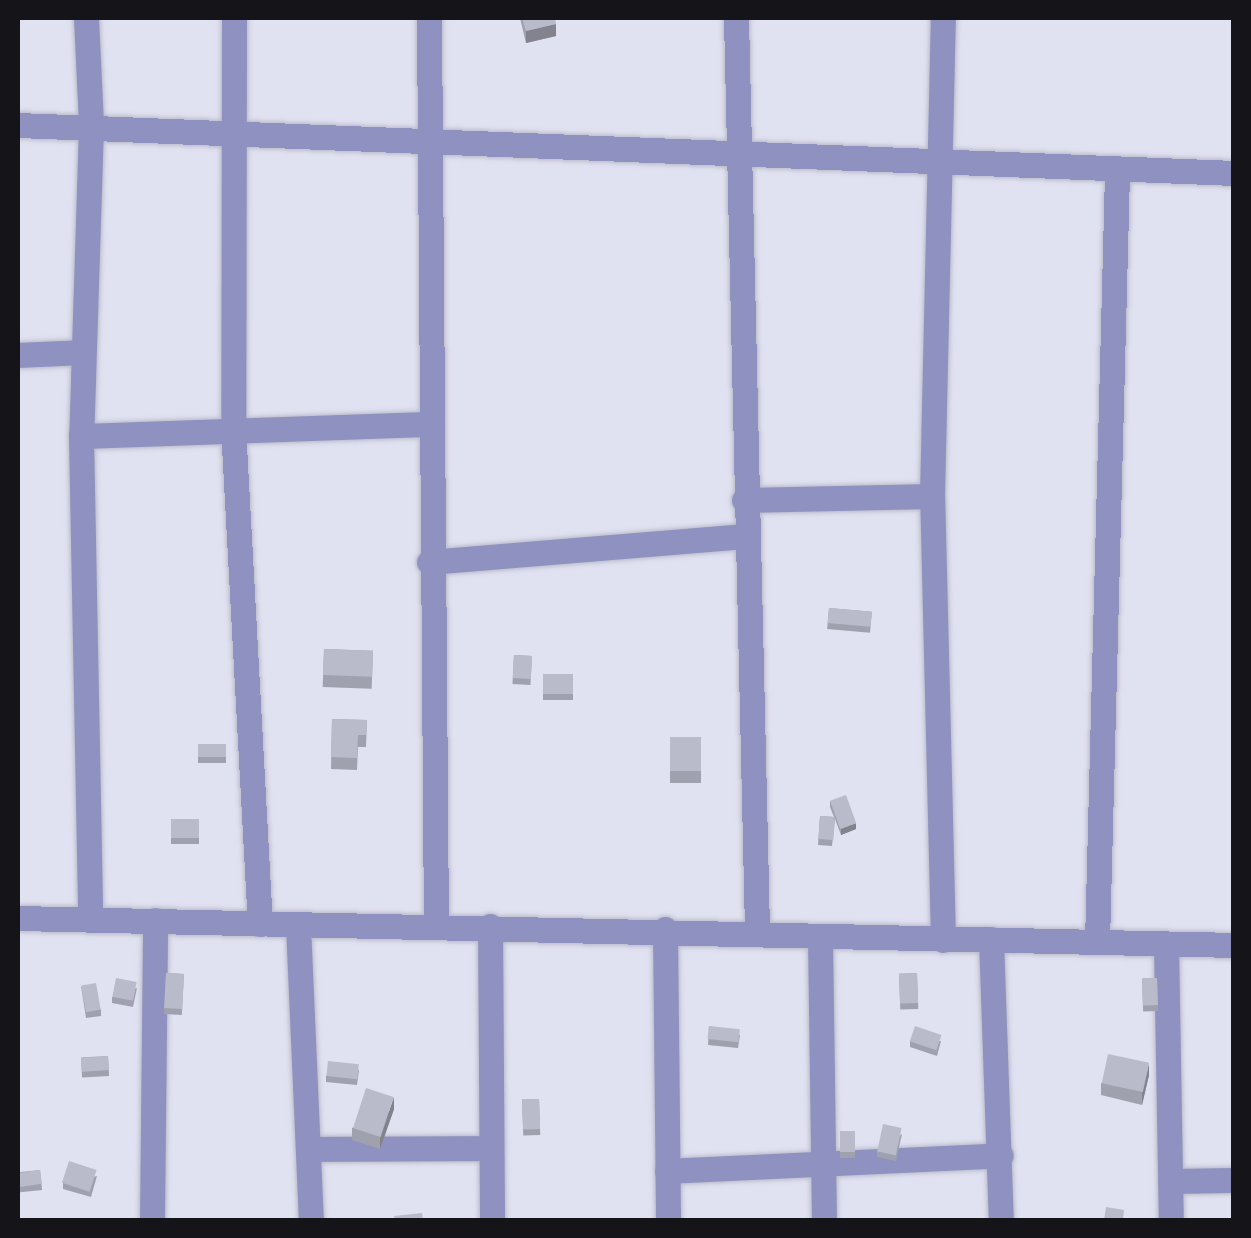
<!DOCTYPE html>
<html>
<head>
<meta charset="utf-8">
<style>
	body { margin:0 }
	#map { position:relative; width:1251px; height:1238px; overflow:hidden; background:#e0e1f1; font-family:"Libre Baskerville",serif }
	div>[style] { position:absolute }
	.roads { filter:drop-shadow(0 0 2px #bbbcca) drop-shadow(0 0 2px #bbbcca) }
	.minor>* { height:25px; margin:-12.5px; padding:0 12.5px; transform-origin:12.5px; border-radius:12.5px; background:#8f91c1 }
	.wall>* { inset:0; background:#a0a1ae; transform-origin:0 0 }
	.shaded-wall>* { inset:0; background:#82838d }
	.building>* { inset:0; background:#babbca; transform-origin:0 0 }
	span { translate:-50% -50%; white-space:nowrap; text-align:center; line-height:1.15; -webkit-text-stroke:9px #fff; paint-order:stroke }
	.frame { position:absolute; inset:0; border:20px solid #141419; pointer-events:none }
</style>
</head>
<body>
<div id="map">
	<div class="roads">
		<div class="minor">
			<div style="left:86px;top:18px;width:108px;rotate:87.3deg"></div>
			<div style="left:91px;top:126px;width:310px;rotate:91.8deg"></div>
			<div style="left:81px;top:436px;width:482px;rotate:88.9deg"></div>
			<div style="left:234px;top:18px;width:409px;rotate:90.1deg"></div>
			<div style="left:233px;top:427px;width:498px;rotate:86.9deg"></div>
			<div style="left:429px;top:18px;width:905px;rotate:89.56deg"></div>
			<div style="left:736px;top:18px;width:913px;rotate:88.68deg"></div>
			<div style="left:18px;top:125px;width:1217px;rotate:2.26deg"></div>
			<div style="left:18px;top:355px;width:65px;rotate:-2.6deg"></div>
			<div style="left:81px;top:436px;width:347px;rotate:-2deg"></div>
			<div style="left:744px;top:500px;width:188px;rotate:-1.2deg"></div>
			<div style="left:429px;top:562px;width:317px;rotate:-4.7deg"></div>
			<div style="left:18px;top:918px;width:1216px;rotate:1.27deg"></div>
			<div style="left:298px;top:925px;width:295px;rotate:87.5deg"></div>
			<div style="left:490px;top:926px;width:294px;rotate:89.6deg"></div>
			<div style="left:665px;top:929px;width:291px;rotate:89.4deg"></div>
			<div style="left:820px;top:937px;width:283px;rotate:89.2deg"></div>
			<div style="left:991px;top:939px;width:281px;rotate:88deg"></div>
			<div style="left:943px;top:940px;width:444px;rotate:-91.4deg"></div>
			<div style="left:932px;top:496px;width:478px;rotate:-88.7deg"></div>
			<div style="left:1097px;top:942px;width:771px;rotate:-88.51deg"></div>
			<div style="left:1166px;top:944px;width:276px;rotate:89deg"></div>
			<div style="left:309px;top:1149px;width:182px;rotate:-0.3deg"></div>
			<div style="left:667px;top:1171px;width:334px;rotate:-2.7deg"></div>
			<div style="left:1171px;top:1181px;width:63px;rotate:-0.9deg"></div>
			<div style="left:152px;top:1220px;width:300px;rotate:-89.4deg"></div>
		</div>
	</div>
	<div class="wall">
		<div style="clip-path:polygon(520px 18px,555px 18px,556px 36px,526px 43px)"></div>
		<div style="left:829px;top:608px;width:43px;height:21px;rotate:5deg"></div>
		<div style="left:324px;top:649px;width:49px;height:38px;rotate:2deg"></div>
		<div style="left:514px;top:655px;width:18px;height:29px;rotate:3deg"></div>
		<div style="left:573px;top:674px;width:26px;height:30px;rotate:90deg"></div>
		<div style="clip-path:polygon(332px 719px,367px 720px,366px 747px,358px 747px,357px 770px,331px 769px)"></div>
		<div style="left:670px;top:737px;width:31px;height:46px"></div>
		<div style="left:198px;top:744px;width:28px;height:19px"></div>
		<div style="clip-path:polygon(830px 801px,856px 829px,841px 835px,835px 819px,832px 846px,818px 845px,820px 816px,834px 817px,830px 807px)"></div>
		<div style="left:171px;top:819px;width:28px;height:25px"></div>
		<div style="left:166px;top:973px;width:18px;height:41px;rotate:3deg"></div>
		<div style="left:917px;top:973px;width:36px;height:18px;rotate:88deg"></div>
		<div style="left:1157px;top:978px;width:33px;height:15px;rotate:88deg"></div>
		<div style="clip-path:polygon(81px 986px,101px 1010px,101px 1016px,86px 1018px)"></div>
		<div style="clip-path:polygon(137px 988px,133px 1007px,112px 1003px,112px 997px)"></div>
		<div style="clip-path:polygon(709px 1026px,740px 1035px,738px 1048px,708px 1045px)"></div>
		<div style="clip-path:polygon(910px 1041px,941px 1041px,937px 1056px,910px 1047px)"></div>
		<div style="left:108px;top:1056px;width:20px;height:27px;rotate:87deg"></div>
		<div style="clip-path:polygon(359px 1070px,357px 1085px,326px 1082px,326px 1076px)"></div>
		<div style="clip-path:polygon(1149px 1075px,1142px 1105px,1101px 1095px,1101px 1083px)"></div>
		<div style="left:539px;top:1099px;width:36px;height:17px;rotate:88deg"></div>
		<div style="clip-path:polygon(394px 1109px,380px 1149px,352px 1140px,352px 1128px)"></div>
		<div style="left:840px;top:1131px;width:15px;height:27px"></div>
		<div style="clip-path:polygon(902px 1134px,896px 1161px,877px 1157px,877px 1151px)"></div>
		<div style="left:40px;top:1170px;width:20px;height:22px;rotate:84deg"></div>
		<div style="clip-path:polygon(97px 1176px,91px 1197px,63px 1189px,63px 1183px)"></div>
	</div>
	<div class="shaded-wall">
		<div style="clip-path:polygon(556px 24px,556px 36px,526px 43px,526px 31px)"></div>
		<div style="clip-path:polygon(856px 823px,856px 829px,841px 835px,841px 829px)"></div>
		<div style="clip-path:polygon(1149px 1063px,1149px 1075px,1142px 1105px,1142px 1093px)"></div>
		<div style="clip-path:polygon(394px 1097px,394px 1109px,380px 1149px,380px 1137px)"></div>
	</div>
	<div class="building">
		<div style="clip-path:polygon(522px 18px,555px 18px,556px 24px,526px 31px)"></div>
		<div style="left:829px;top:608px;width:43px;height:15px;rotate:5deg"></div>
		<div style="left:324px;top:649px;width:49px;height:26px;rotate:2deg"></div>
		<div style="left:514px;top:655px;width:18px;height:23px;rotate:3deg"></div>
		<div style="left:573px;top:674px;width:20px;height:30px;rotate:90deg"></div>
		<div style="clip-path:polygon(332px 719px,367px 720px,366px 735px,358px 735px,357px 758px,331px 757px)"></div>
		<div style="left:670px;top:737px;width:31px;height:34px"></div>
		<div style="left:198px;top:744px;width:28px;height:13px"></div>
		<div style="left:846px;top:795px;width:30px;height:17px;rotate:70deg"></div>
		<div style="left:820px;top:816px;width:15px;height:23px;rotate:4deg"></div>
		<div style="left:171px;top:819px;width:28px;height:19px"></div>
		<div style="left:166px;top:973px;width:18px;height:35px;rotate:3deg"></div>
		<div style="left:917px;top:973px;width:30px;height:18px;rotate:88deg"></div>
		<div style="left:116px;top:978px;width:21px;height:19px;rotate:11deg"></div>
		<div style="left:1157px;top:978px;width:27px;height:15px;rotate:88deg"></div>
		<div style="left:96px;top:983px;width:27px;height:15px;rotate:80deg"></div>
		<div style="left:709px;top:1026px;width:31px;height:13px;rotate:6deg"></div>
		<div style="left:915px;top:1026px;width:28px;height:16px;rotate:19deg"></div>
		<div style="left:1108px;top:1054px;width:42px;height:30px;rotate:12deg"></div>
		<div style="left:108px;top:1056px;width:14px;height:27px;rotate:86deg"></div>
		<div style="left:328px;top:1061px;width:31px;height:15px;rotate:6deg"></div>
		<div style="left:366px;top:1088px;width:29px;height:42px;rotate:18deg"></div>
		<div style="left:539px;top:1099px;width:30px;height:17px;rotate:88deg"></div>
		<div style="left:883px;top:1124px;width:19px;height:28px;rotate:12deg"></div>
		<div style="left:840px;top:1131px;width:15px;height:21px"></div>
		<div style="left:69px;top:1161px;width:29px;height:23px;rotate:18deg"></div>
		<div style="left:40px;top:1170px;width:14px;height:22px;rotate:82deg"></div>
		<div style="clip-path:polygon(1106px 1207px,1124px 1210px,1123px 1220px,1104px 1220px)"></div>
		<div style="clip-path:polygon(422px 1213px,423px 1220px,395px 1220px,394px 1216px)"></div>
	</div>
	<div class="frame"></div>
</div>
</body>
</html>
